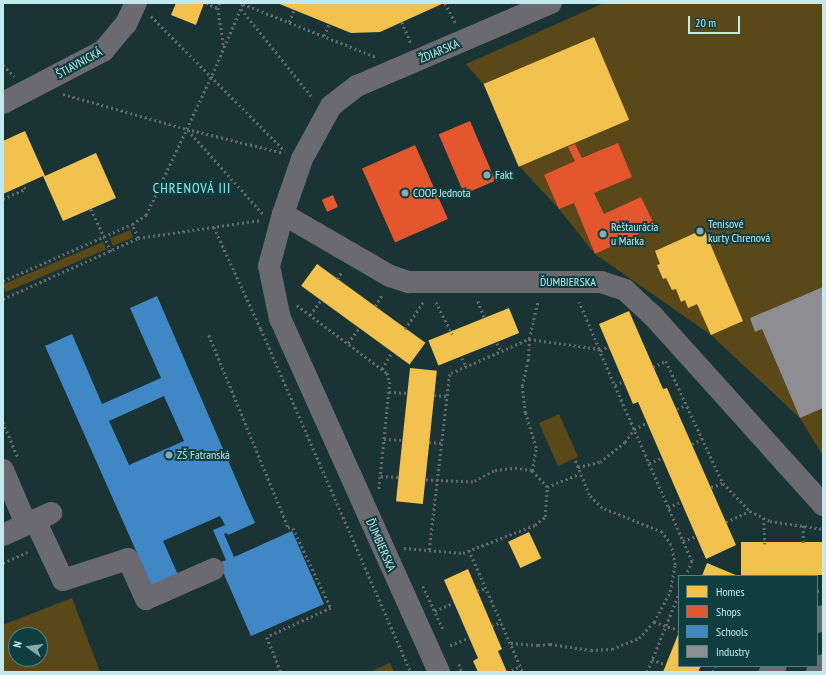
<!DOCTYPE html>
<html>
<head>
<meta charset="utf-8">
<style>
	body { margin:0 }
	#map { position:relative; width:826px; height:675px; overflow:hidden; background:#1a3436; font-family:"PT Sans Narrow",sans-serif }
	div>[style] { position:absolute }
	.green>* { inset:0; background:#5b4819; transform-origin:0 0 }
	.homes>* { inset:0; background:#f2c14e; transform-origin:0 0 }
	.shops>* { inset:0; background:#e4572e; transform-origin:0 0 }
	.schools>* { inset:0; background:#3f88c5 }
	.industry>* { inset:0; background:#8d8d92 }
	.path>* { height:2.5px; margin-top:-1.25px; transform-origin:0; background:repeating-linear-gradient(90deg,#646a6e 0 2px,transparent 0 5px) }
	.minor>* { height:22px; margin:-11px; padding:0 11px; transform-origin:11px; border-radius:11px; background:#6b6a70 }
	.dots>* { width:11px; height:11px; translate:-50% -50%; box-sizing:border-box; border:2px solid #0f3e41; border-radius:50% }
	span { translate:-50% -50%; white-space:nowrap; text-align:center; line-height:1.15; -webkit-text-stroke:4px #0f3e41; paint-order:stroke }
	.street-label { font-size:12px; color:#c2e9eb }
	.poi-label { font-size:12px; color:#c2e9eb }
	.left { translate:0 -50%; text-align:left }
	.quarter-label { font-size:14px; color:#97ebf0; letter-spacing:1px }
	.frame { position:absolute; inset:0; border:4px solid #c2e9eb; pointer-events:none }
	.legend { position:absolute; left:678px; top:575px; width:140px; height:92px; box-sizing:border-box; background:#0f3e41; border:1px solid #578285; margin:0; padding:5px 7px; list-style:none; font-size:12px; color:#c2e9eb }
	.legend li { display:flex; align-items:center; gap:8px; height:20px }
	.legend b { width:20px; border:1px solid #578285 }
	.north { position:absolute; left:8px; top:627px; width:40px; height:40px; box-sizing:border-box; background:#0f3e41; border:1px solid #578285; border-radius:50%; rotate:284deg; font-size:11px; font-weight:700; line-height:16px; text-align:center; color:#c2e9eb }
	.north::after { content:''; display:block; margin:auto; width:14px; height:18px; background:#87aaac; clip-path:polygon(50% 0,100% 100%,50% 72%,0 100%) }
	.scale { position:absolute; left:688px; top:16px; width:52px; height:18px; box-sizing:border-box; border:2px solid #c2e9eb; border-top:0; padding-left:5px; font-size:12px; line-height:14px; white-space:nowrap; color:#c2e9eb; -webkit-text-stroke:3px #0f3e41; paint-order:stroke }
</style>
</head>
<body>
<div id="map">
	<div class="green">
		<div style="clip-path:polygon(604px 3px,823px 3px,823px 456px,800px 418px,711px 335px,595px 254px,559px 209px,520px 167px,484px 85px,466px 64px)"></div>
		<div style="left:130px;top:230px;width:8px;height:22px;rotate:67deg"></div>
		<div style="left:103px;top:242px;width:8px;height:109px;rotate:67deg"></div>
		<div style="left:559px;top:414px;width:47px;height:22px;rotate:66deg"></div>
		<div style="clip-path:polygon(evenodd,72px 598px,100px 672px,3px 672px,3px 625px,72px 598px,16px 635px,40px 635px,40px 659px,16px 659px,16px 635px)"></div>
		<div style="clip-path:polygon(390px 663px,394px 672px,370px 672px)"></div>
	</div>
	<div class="homes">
		<div style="clip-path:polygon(176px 3px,204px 3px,196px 25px,171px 15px)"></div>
		<div style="clip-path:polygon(277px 3px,444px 3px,380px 32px,351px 33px)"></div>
		<div style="left:594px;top:37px;width:90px;height:120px;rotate:67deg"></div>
		<div style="clip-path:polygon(25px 131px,45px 176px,96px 153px,116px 198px,63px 221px,43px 176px,3px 194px,3px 141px)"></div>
		<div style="clip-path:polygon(704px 229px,743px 321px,711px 335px,697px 304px,688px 308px,685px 300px,681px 302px,676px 289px,672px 290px,666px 278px,663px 279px,657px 265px,660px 264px,655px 251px)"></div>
		<div style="left:317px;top:264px;width:134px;height:27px;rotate:36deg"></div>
		<div style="left:509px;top:308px;width:27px;height:87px;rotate:68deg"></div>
		<div style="clip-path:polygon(629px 311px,663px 389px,667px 388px,736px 545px,706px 559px,638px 402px,633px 404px,599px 324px)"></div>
		<div style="left:410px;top:368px;width:27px;height:134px;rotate:6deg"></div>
		<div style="left:529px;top:532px;width:29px;height:23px;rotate:65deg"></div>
		<div style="left:823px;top:542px;width:33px;height:82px;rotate:90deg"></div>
		<div style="clip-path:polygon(707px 563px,738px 576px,702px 576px)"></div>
		<div style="clip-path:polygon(468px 569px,502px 649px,498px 651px,507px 672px,478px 672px,473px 661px,478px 658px,444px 580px)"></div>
		<div style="clip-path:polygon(679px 632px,679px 666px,701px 666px,698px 672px,663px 672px)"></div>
	</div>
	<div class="shops">
		<div style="left:470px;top:121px;width:65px;height:34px;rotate:67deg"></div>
		<div style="clip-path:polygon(618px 143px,632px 177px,594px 193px,604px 214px,641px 197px,655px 226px,595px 254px,574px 203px,559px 209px,544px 175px,575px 161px,568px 147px,575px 144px,582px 158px)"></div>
		<div style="left:415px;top:145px;width:81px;height:58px;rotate:66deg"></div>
		<div style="left:333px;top:195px;width:13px;height:12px;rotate:67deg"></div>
	</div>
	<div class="schools">
		<div style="clip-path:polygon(evenodd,157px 296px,255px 523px,228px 535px,227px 533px,224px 534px,234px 557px,292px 531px,324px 604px,251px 636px,219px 563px,226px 560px,213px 530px,225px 525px,220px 516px,163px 541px,179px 577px,153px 589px,45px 346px,72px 334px,102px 404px,161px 378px,130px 308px,157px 296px,164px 396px,184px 441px,129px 465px,109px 421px,164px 396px)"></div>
	</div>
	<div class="industry">
		<div style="clip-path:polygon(823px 287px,823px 408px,800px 418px,762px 329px,755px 332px,750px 318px)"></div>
	</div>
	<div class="path">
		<div style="left:206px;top:3px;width:13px;rotate:23deg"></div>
		<div style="left:220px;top:3px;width:5px;rotate:112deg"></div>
		<div style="left:218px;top:8px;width:40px;rotate:81.5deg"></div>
		<div style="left:445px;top:3px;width:24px;rotate:62deg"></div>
		<div style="left:243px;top:4px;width:143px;rotate:21.7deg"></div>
		<div style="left:241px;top:9px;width:114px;rotate:51deg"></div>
		<div style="left:151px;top:16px;width:190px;rotate:45.2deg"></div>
		<div style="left:289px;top:22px;width:13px;rotate:-67deg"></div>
		<div style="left:402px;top:22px;width:23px;rotate:67deg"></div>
		<div style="left:324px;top:36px;width:13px;rotate:-67deg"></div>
		<div style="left:3px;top:65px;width:16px;rotate:45deg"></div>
		<div style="left:63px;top:94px;width:129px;rotate:15.8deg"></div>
		<div style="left:187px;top:129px;width:100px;rotate:13.9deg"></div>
		<div style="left:188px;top:130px;width:114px;rotate:48.2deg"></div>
		<div style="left:3px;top:199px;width:24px;rotate:-24deg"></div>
		<div style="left:25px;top:189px;width:4px;rotate:-117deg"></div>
		<div style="left:91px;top:209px;width:47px;rotate:64.5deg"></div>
		<div style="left:214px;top:227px;width:112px;rotate:65.3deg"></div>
		<div style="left:261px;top:329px;width:374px;rotate:66.4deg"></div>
		<div style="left:138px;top:238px;width:125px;rotate:-8.3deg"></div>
		<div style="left:337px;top:279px;width:9px;rotate:-58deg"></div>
		<div style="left:3px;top:281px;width:141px;rotate:-23.8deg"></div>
		<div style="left:132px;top:224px;width:17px;rotate:-33deg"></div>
		<div style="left:146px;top:215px;width:155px;rotate:-64.8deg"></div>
		<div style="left:212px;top:75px;width:78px;rotate:-66.7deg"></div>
		<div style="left:3px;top:299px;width:148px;rotate:-24.3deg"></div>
		<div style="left:138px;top:238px;width:14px;rotate:-115deg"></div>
		<div style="left:478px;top:301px;width:19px;rotate:69deg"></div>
		<div style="left:436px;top:302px;width:36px;rotate:63deg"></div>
		<div style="left:297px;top:305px;width:113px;rotate:37.1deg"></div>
		<div style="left:387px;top:373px;width:9px;rotate:72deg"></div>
		<div style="left:390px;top:382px;width:109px;rotate:95.8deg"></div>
		<div style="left:375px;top:306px;width:15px;rotate:-58deg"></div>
		<div style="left:310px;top:315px;width:19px;rotate:-54deg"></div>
		<div style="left:405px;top:329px;width:34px;rotate:-56deg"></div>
		<div style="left:209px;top:335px;width:208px;rotate:67.6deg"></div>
		<div style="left:288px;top:527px;width:5px;rotate:11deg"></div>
		<div style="left:293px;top:528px;width:89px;rotate:64.6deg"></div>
		<div style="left:331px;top:608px;width:70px;rotate:155.6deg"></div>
		<div style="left:267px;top:637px;width:38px;rotate:68deg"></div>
		<div style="left:348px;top:343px;width:19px;rotate:-54deg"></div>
		<div style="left:497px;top:343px;width:9px;rotate:63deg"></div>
		<div style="left:599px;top:349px;width:232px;rotate:66.3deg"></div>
		<div style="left:692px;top:561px;width:16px;rotate:112deg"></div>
		<div style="left:600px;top:351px;width:9px;rotate:-32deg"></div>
		<div style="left:462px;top:358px;width:9px;rotate:63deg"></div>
		<div style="left:666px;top:361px;width:135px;rotate:65deg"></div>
		<div style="left:723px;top:483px;width:39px;rotate:46deg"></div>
		<div style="left:750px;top:511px;width:22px;rotate:27deg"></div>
		<div style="left:770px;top:521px;width:54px;rotate:8.6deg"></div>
		<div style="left:653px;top:367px;width:14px;rotate:-25deg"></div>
		<div style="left:382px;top:369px;width:20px;rotate:-60deg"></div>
		<div style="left:615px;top:385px;width:10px;rotate:-24deg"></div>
		<div style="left:389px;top:392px;width:19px;rotate:3deg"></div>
		<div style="left:434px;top:395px;width:12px;rotate:5deg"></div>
		<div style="left:677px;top:409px;width:10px;rotate:-24deg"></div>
		<div style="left:3px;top:422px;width:38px;rotate:67deg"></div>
		<div style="left:384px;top:439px;width:19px;rotate:3deg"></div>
		<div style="left:429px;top:442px;width:12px;rotate:5deg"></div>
		<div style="left:692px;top:444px;width:11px;rotate:-27deg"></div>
		<div style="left:649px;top:463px;width:14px;rotate:-21deg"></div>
		<div style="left:578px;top:467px;width:23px;rotate:-13deg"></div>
		<div style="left:600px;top:462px;width:32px;rotate:-39deg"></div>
		<div style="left:625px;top:442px;width:16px;rotate:-55deg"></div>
		<div style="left:634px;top:429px;width:14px;rotate:-25deg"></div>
		<div style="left:532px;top:471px;width:23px;rotate:-80deg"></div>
		<div style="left:536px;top:448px;width:37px;rotate:-107deg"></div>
		<div style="left:525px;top:413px;width:27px;rotate:-96deg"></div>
		<div style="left:522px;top:386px;width:26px;rotate:-77deg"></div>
		<div style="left:528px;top:361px;width:22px;rotate:-87deg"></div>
		<div style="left:529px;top:339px;width:39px;rotate:-77deg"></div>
		<div style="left:381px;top:476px;width:18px;rotate:3deg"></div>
		<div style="left:547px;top:487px;width:35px;rotate:-22deg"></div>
		<div style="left:711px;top:487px;width:13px;rotate:-18deg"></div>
		<div style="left:668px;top:507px;width:14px;rotate:-21deg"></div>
		<div style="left:764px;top:518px;width:26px;rotate:88deg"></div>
		<div style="left:726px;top:522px;width:26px;rotate:-25deg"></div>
		<div style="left:683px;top:541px;width:15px;rotate:-20deg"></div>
		<div style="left:803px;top:543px;width:18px;rotate:-90deg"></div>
		<div style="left:404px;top:548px;width:59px;rotate:4.8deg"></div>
		<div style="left:463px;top:553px;width:77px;rotate:-21.3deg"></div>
		<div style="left:535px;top:525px;width:13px;rotate:-39deg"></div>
		<div style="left:545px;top:517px;width:30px;rotate:-86deg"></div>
		<div style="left:547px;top:487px;width:22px;rotate:-133deg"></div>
		<div style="left:532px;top:471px;width:15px;rotate:-169deg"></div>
		<div style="left:517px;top:468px;width:23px;rotate:173deg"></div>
		<div style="left:494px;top:471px;width:24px;rotate:152deg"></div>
		<div style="left:473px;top:482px;width:48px;rotate:-177.6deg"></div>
		<div style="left:429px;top:550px;width:175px;rotate:-83.4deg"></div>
		<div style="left:449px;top:376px;width:4px;rotate:-56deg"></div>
		<div style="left:451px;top:373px;width:85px;rotate:-23.6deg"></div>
		<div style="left:529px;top:339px;width:71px;rotate:8.1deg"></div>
		<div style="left:599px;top:349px;width:51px;rotate:-113.1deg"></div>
		<div style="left:469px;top:550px;width:133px;rotate:66.1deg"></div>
		<div style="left:3px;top:563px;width:27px;rotate:-24deg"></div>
		<div style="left:423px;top:586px;width:47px;rotate:65.1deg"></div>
		<div style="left:477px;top:591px;width:9px;rotate:-18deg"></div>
		<div style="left:817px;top:591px;width:6px;rotate:-9deg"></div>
		<div style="left:435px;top:611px;width:20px;rotate:-24deg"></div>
		<div style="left:654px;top:622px;width:26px;rotate:18deg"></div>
		<div style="left:492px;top:626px;width:10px;rotate:-24deg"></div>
		<div style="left:511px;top:643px;width:27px;rotate:4deg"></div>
		<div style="left:538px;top:645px;width:12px;rotate:-5deg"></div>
		<div style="left:550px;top:644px;width:41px;rotate:8.3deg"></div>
		<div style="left:591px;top:650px;width:21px;rotate:-3deg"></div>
		<div style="left:612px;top:649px;width:29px;rotate:-22deg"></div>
		<div style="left:639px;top:638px;width:22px;rotate:-47deg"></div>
		<div style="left:654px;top:622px;width:34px;rotate:-62deg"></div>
		<div style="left:670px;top:592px;width:27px;rotate:-80deg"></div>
		<div style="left:675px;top:565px;width:20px;rotate:-101deg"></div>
		<div style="left:671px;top:545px;width:16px;rotate:-125deg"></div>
		<div style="left:662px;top:532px;width:65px;rotate:-158.2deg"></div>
		<div style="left:602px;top:508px;width:18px;rotate:-135deg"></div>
		<div style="left:589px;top:495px;width:38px;rotate:-112deg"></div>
		<div style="left:450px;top:645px;width:20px;rotate:-20deg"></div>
		<div style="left:652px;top:659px;width:15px;rotate:23deg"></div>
		<div style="left:459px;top:664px;width:9px;rotate:69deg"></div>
		<div style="left:507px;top:672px;width:15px;rotate:-23deg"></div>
		<div style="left:647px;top:672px;width:85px;rotate:-67.9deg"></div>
		<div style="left:713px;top:672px;width:6px;rotate:-72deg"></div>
	</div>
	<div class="minor">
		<div style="left:3px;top:103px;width:113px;rotate:-27.5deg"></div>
		<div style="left:103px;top:51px;width:35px;rotate:-50deg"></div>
		<div style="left:126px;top:24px;width:23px;rotate:-65deg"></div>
		<div style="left:283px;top:214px;width:124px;rotate:30.1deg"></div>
		<div style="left:390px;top:276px;width:20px;rotate:18deg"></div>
		<div style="left:409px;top:282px;width:192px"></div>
		<div style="left:601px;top:282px;width:25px;rotate:18deg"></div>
		<div style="left:625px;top:290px;width:40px;rotate:43deg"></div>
		<div style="left:654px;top:317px;width:253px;rotate:48deg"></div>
		<div style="left:3px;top:470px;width:59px;rotate:66.9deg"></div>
		<div style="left:35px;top:520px;width:66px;rotate:65deg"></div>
		<div style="left:63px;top:580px;width:68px;rotate:-17.9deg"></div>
		<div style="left:128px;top:559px;width:44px;rotate:65.8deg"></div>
		<div style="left:146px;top:599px;width:74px;rotate:-23.8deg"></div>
		<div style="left:3px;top:535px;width:53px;rotate:-24.6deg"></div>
		<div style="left:817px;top:622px;width:8px;rotate:-45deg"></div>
		<div style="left:439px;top:672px;width:387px;rotate:-114.2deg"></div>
		<div style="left:280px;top:319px;width:54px;rotate:-101.7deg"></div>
		<div style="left:269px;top:266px;width:54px;rotate:-74.9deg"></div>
		<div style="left:283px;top:214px;width:58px;rotate:-70.9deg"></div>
		<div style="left:302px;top:159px;width:60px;rotate:-61.3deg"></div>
		<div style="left:331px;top:106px;width:33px;rotate:-38deg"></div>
		<div style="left:357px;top:86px;width:211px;rotate:-23.2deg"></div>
		<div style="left:770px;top:672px;width:8px;rotate:-45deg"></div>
		<div style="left:817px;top:672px;width:9px;rotate:-49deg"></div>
	</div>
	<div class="dots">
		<div style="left:487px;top:175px;background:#87aaac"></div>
		<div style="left:405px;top:193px;background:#87aaac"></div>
		<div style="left:700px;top:231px;background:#87aaac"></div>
		<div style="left:603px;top:234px;background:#87aaac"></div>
		<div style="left:169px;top:455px;background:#87aaac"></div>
	</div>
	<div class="street-label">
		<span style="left:439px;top:51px;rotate:-23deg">ŽDIARSKA</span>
		<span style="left:79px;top:63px;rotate:-29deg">ŠTIAVNICKÁ</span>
		<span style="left:568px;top:282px">ĎUMBIERSKA</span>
		<span style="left:381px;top:545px;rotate:66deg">ĎUMBIERSKA</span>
	</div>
	<div class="poi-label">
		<span class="left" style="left:495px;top:175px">Fakt</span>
		<span class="left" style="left:413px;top:193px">COOP Jednota</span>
		<span class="left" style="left:708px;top:231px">Tenisové<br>kurty Chrenová</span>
		<span class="left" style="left:611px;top:234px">Reštaurácia<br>u Marka</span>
		<span class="left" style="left:177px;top:455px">ZŠ Fatranská</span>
	</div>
	<div class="quarter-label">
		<span style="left:192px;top:188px">CHRENOVÁ III</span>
	</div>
	<div class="frame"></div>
	<ul class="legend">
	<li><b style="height:11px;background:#f2c14e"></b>Homes</li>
	<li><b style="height:11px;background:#e4572e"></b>Shops</li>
	<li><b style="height:11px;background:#3f88c5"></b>Schools</li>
	<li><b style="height:11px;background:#8d8d92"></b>Industry</li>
	</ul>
	<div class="north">N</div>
	<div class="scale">20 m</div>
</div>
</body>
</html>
